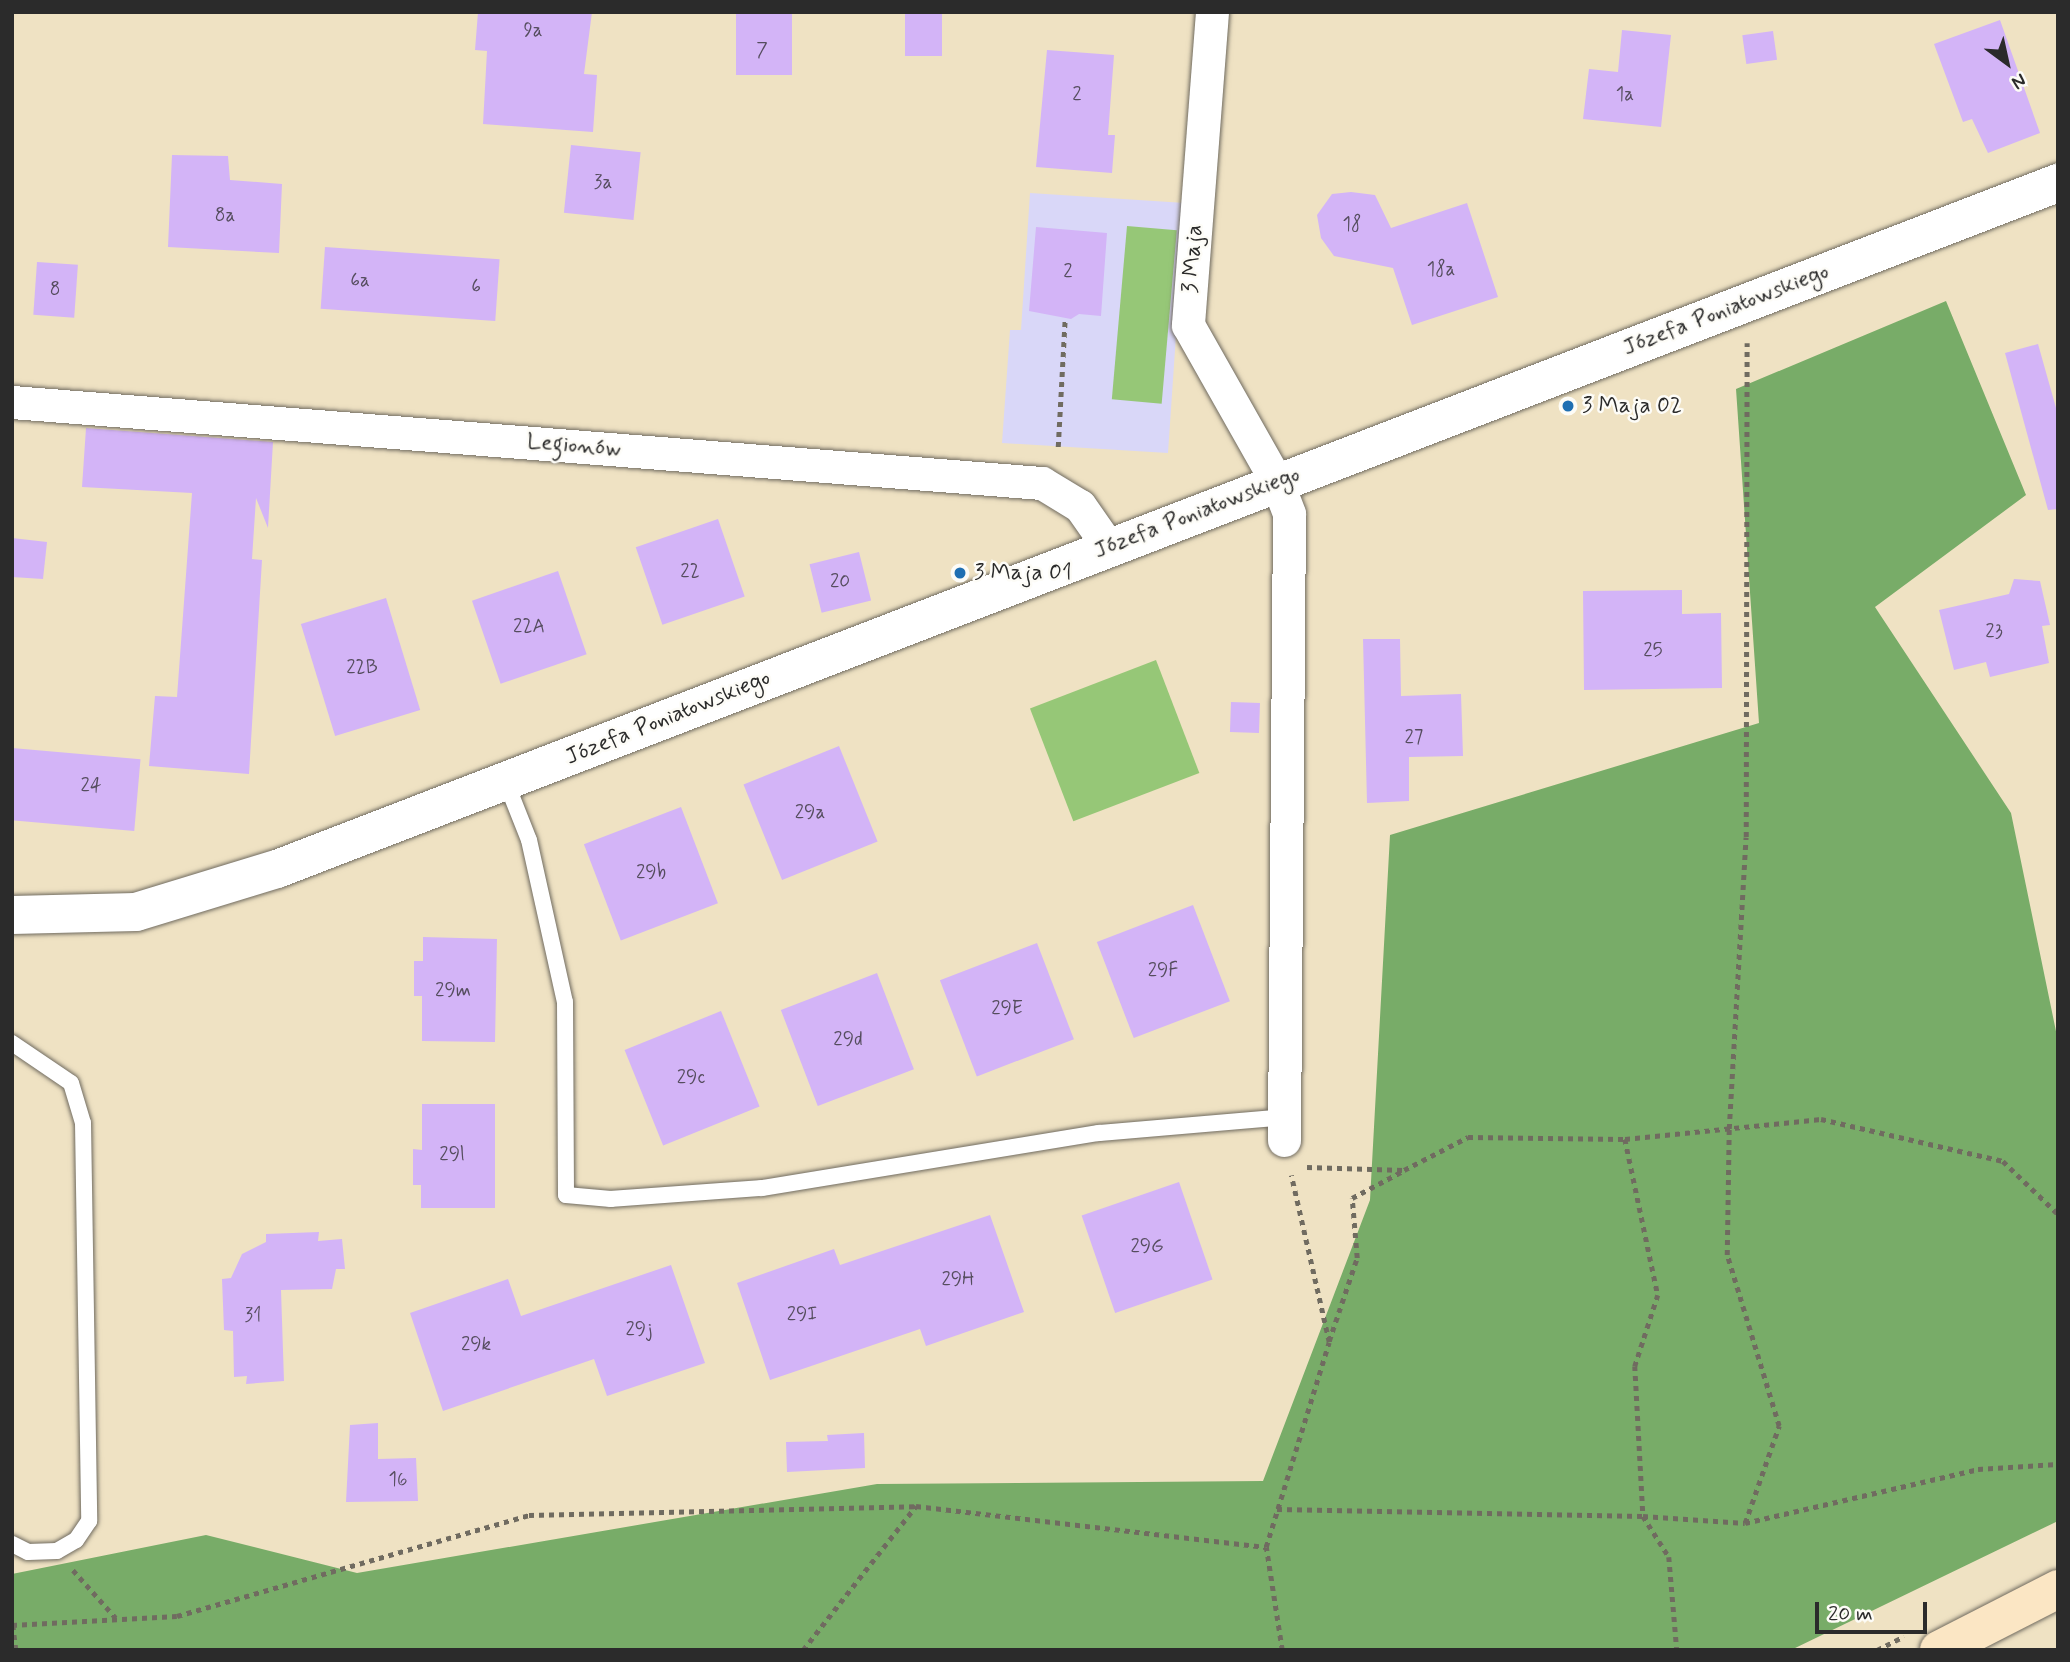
<!DOCTYPE html>
<html>
<head>
<meta charset="utf-8">
<style>
	body { margin:0 }
	#map { position:relative; width:2070px; height:1662px; overflow:hidden; background:#efe2c3; font-family:Mynerve,sans-serif }
	div>[style] { position:absolute }
	.built>* { inset:0; background:#d9d7f8 }
	.green>* { inset:0; background:#96c777; transform-origin:0 0 }
	.forest>* { inset:0; background:#78ac68 }
	.building>* { inset:0; background:#d3b4f7; transform-origin:0 0 }
	.path>* { height:4.5px; margin-top:-2.25px; transform-origin:0; background:repeating-linear-gradient(90deg,#706b60 0 5px,transparent 0 10px) }
	.roads { filter:drop-shadow(0 0 2px #706b60) drop-shadow(0 0 2px #706b60) }
	.service>* { height:16px; margin:-8px; padding:0 8px; transform-origin:8px; border-radius:8px; background:#fff }
	.minor>* { height:33px; margin:-16.5px; padding:0 16.5px; transform-origin:16.5px; border-radius:16.5px; background:#fff }
	.tertiary>* { height:38px; margin:-19px; padding:0 19px; transform-origin:19px; border-radius:19px; background:#fff }
	.secondary>* { height:38px; margin:-19px; padding:0 19px; transform-origin:19px; border-radius:19px; background:#fbe6c4 }
	.dots>* { width:19px; height:19px; translate:-50% -50%; box-sizing:border-box; border:4px solid #fdfcf7; border-radius:50% }
	span { translate:-50% -50%; white-space:nowrap; text-align:center; line-height:1.15; -webkit-text-stroke:5px #fdfcf7; paint-order:stroke }
	.number-label { font-size:19px; color:#554d5e }
	.number-label span { -webkit-text-stroke-width:0 }
	.street-label { font-size:23px; color:#2b2b2b }
	.poi-label { font-size:23px; color:#2b2b2b }
	.left { translate:0 -50%; text-align:left }
	.frame { position:absolute; inset:0; border:14px solid #2b2b2b; pointer-events:none }
	.north { position:absolute; left:1972px; top:28px; width:70px; height:70px; -webkit-text-stroke:5px #fdfcf7; paint-order:stroke; rotate:147deg; font-size:19px; font-weight:700; line-height:28px; text-align:center; color:#2b2b2b }
	.north::after { content:''; display:block; margin:auto; width:24px; height:32px; background:#2b2b2b; clip-path:polygon(50% 0,100% 100%,50% 72%,0 100%) }
	.scale { position:absolute; left:1815px; top:1602px; width:112px; height:32px; box-sizing:border-box; border:4px solid #2b2b2b; border-top:0; padding-left:9px; font-size:21px; line-height:24px; white-space:nowrap; color:#2b2b2b; -webkit-text-stroke:5px #fdfcf7; paint-order:stroke }
</style>
</head>
<body>
<div id="map">
	<div class="built">
		<div style="clip-path:polygon(1030px 193px,1185px 203px,1168px 453px,1002px 443px,1010px 330px,1021px 330px)"></div>
	</div>
	<div class="green">
		<div style="left:1127px;top:226px;width:50px;height:174px;rotate:5deg"></div>
		<div style="left:1156px;top:660px;width:121px;height:135px;rotate:69deg"></div>
	</div>
	<div class="forest">
		<div style="clip-path:polygon(1946px 301px,2026px 495px,1875px 607px,2011px 813px,2058px 1041px,2058px 1521px,1791px 1650px,12px 1650px,12px 1574px,206px 1535px,357px 1573px,877px 1484px,1263px 1481px,1370px 1200px,1390px 835px,1759px 723px,1736px 389px)"></div>
	</div>
	<div class="building">
		<div style="clip-path:polygon(478px 12px,592px 12px,584px 74px,597px 75px,593px 132px,483px 124px,487px 51px,475px 50px)"></div>
		<div style="left:736px;top:12px;width:56px;height:63px"></div>
		<div style="left:905px;top:12px;width:37px;height:44px"></div>
		<div style="clip-path:polygon(2000px 20px,2040px 133px,1988px 153px,1972px 119px,1963px 122px,1934px 44px)"></div>
		<div style="clip-path:polygon(1622px 30px,1671px 35px,1661px 127px,1583px 119px,1589px 69px,1618px 72px)"></div>
		<div style="left:1773px;top:31px;width:29px;height:31px;rotate:82deg"></div>
		<div style="clip-path:polygon(1047px 50px,1114px 55px,1108px 135px,1115px 135px,1112px 173px,1036px 167px)"></div>
		<div style="left:571px;top:145px;width:70px;height:68px;rotate:6deg"></div>
		<div style="clip-path:polygon(172px 155px,228px 156px,230px 180px,282px 184px,279px 253px,168px 247px)"></div>
		<div style="clip-path:polygon(1351px 192px,1375px 195px,1391px 228px,1467px 203px,1498px 297px,1412px 325px,1393px 268px,1334px 256px,1321px 238px,1317px 215px,1332px 194px)"></div>
		<div style="clip-path:polygon(1036px 227px,1107px 233px,1101px 316px,1079px 314px,1071px 319px,1029px 311px)"></div>
		<div style="left:325px;top:247px;width:175px;height:62px;rotate:4deg"></div>
		<div style="left:37px;top:262px;width:41px;height:53px;rotate:4deg"></div>
		<div style="clip-path:polygon(2038px 344px,2058px 415px,2058px 509px,2048px 510px,2005px 353px)"></div>
		<div style="clip-path:polygon(86px 428px,273px 442px,268px 528px,256px 498px,252px 559px,262px 560px,249px 774px,149px 766px,155px 696px,177px 697px,192px 493px,82px 487px)"></div>
		<div style="left:718px;top:519px;width:82px;height:87px;rotate:71deg"></div>
		<div style="clip-path:polygon(12px 538px,47px 542px,43px 579px,12px 577px)"></div>
		<div style="left:859px;top:552px;width:50px;height:51px;rotate:76deg"></div>
		<div style="left:558px;top:571px;width:88px;height:91px;rotate:71deg"></div>
		<div style="clip-path:polygon(2014px 579px,2040px 581px,2050px 625px,2042px 626px,2049px 663px,1990px 677px,1986px 662px,1954px 670px,1939px 610px,2009px 594px)"></div>
		<div style="clip-path:polygon(1682px 590px,1682px 614px,1721px 613px,1722px 688px,1584px 690px,1583px 591px)"></div>
		<div style="left:386px;top:598px;width:117px;height:89px;rotate:73deg"></div>
		<div style="clip-path:polygon(1363px 639px,1400px 639px,1401px 696px,1461px 694px,1463px 756px,1409px 757px,1409px 801px,1367px 803px)"></div>
		<div style="left:1231px;top:702px;width:29px;height:30px;rotate:2deg"></div>
		<div style="left:839px;top:746px;width:103px;height:103px;rotate:68deg"></div>
		<div style="left:12px;top:748px;width:129px;height:72px;rotate:5deg"></div>
		<div style="left:681px;top:807px;width:103px;height:104px;rotate:69deg"></div>
		<div style="left:1193px;top:905px;width:103px;height:103px;rotate:69deg"></div>
		<div style="clip-path:polygon(423px 937px,497px 939px,495px 1042px,422px 1041px,422px 996px,414px 996px,414px 961px,423px 961px)"></div>
		<div style="left:1037px;top:943px;width:103px;height:104px;rotate:69deg"></div>
		<div style="left:877px;top:973px;width:103px;height:103px;rotate:69deg"></div>
		<div style="left:721px;top:1011px;width:103px;height:104px;rotate:68deg"></div>
		<div style="clip-path:polygon(422px 1104px,495px 1104px,495px 1208px,421px 1208px,421px 1185px,413px 1185px,413px 1149px,422px 1150px)"></div>
		<div style="left:1179px;top:1182px;width:103px;height:103px;rotate:71deg"></div>
		<div style="clip-path:polygon(990px 1215px,1024px 1312px,926px 1346px,920px 1329px,770px 1380px,737px 1283px,834px 1249px,840px 1265px)"></div>
		<div style="clip-path:polygon(319px 1232px,318px 1241px,342px 1239px,345px 1269px,336px 1269px,332px 1289px,281px 1290px,284px 1381px,246px 1384px,247px 1376px,234px 1377px,233px 1331px,224px 1330px,222px 1279px,231px 1278px,242px 1254px,266px 1242px,266px 1234px)"></div>
		<div style="clip-path:polygon(671px 1265px,705px 1363px,607px 1396px,594px 1359px,443px 1411px,410px 1313px,508px 1279px,521px 1316px)"></div>
		<div style="clip-path:polygon(378px 1423px,378px 1459px,416px 1458px,418px 1501px,346px 1502px,350px 1425px)"></div>
		<div style="clip-path:polygon(864px 1433px,865px 1468px,787px 1472px,786px 1442px,828px 1441px,827px 1435px)"></div>
	</div>
	<div class="path">
		<div style="left:1058px;top:447px;width:129px;rotate:-86.9deg"></div>
		<div style="left:1625px;top:1139px;width:159px;rotate:78.1deg"></div>
		<div style="left:1658px;top:1295px;width:75px;rotate:107.9deg"></div>
		<div style="left:1635px;top:1366px;width:150px;rotate:86.9deg"></div>
		<div style="left:1643px;top:1516px;width:49px;rotate:57.6deg"></div>
		<div style="left:1669px;top:1557px;width:93px;rotate:85.1deg"></div>
		<div style="left:1307px;top:1167px;width:97px;rotate:1.8deg"></div>
		<div style="left:1404px;top:1170px;width:72px;rotate:-27.3deg"></div>
		<div style="left:1468px;top:1137px;width:157px;rotate:0.7deg"></div>
		<div style="left:1625px;top:1139px;width:197px;rotate:-5.8deg"></div>
		<div style="left:1821px;top:1119px;width:187px;rotate:13deg"></div>
		<div style="left:2003px;top:1161px;width:76px;rotate:43.9deg"></div>
		<div style="left:1329px;top:1341px;width:88px;rotate:-71.4deg"></div>
		<div style="left:1357px;top:1258px;width:60px;rotate:-94.8deg"></div>
		<div style="left:1352px;top:1198px;width:58px;rotate:-27.9deg"></div>
		<div style="left:1277px;top:1509px;width:366px;rotate:1.1deg"></div>
		<div style="left:1643px;top:1516px;width:102px;rotate:3.9deg"></div>
		<div style="left:1745px;top:1523px;width:239px;rotate:-13deg"></div>
		<div style="left:1978px;top:1469px;width:80px;rotate:-3.6deg"></div>
		<div style="left:1745px;top:1523px;width:103px;rotate:-70.7deg"></div>
		<div style="left:1779px;top:1426px;width:179px;rotate:-106.9deg"></div>
		<div style="left:1727px;top:1255px;width:126px;rotate:-89.1deg"></div>
		<div style="left:1729px;top:1129px;width:292px;rotate:-86.7deg"></div>
		<div style="left:1746px;top:837px;width:494px;rotate:-89.9deg"></div>
		<div style="left:73px;top:1570px;width:64px;rotate:48.1deg"></div>
		<div style="left:12px;top:1625px;width:165px;rotate:-3.1deg"></div>
		<div style="left:177px;top:1616px;width:366px;rotate:-16deg"></div>
		<div style="left:529px;top:1515px;width:387px;rotate:-1.3deg"></div>
		<div style="left:13px;top:1625px;width:25px;rotate:83deg"></div>
		<div style="left:803px;top:1650px;width:183px;rotate:-51.9deg"></div>
		<div style="left:916px;top:1506px;width:352px;rotate:6.7deg"></div>
		<div style="left:1282px;top:1650px;width:104px;rotate:-98.8deg"></div>
		<div style="left:1266px;top:1547px;width:214px;rotate:-72.9deg"></div>
		<div style="left:1329px;top:1342px;width:171px;rotate:-102.8deg"></div>
		<div style="left:1877px;top:1650px;width:30px;rotate:-27deg"></div>
	</div>
	<div class="roads">
		<div class="service">
			<div style="left:506px;top:782px;width:62px;rotate:68.4deg"></div>
			<div style="left:529px;top:840px;width:166px;rotate:77.5deg"></div>
			<div style="left:565px;top:1002px;width:193px;rotate:89.7deg"></div>
			<div style="left:566px;top:1195px;width:45px;rotate:5.1deg"></div>
			<div style="left:611px;top:1199px;width:151px;rotate:-4.2deg"></div>
			<div style="left:762px;top:1188px;width:341px;rotate:-9.3deg"></div>
			<div style="left:1099px;top:1133px;width:186px;rotate:-4.9deg"></div>
			<div style="left:12px;top:1043px;width:71px;rotate:34.1deg"></div>
			<div style="left:71px;top:1083px;width:42px;rotate:73.3deg"></div>
			<div style="left:83px;top:1123px;width:398px;rotate:89.1deg"></div>
			<div style="left:89px;top:1521px;width:23px;rotate:124deg"></div>
			<div style="left:76px;top:1540px;width:22px;rotate:150deg"></div>
			<div style="left:57px;top:1551px;width:29px;rotate:178deg"></div>
			<div style="left:28px;top:1552px;width:18px;rotate:-153deg"></div>
		</div>
		<div class="minor">
			<div style="left:1212px;top:12px;width:314px;rotate:94.4deg"></div>
			<div style="left:1188px;top:325px;width:180px;rotate:60.5deg"></div>
			<div style="left:1277px;top:482px;width:34px;rotate:69deg"></div>
			<div style="left:1289px;top:514px;width:626px;rotate:90.46deg"></div>
			<div style="left:12px;top:402px;width:1033px;rotate:4.5deg"></div>
			<div style="left:1042px;top:483px;width:44px;rotate:31.2deg"></div>
			<div style="left:1080px;top:506px;width:49px;rotate:55deg"></div>
		</div>
		<div class="tertiary">
			<div style="left:12px;top:915px;width:124px;rotate:-1.4deg"></div>
			<div style="left:136px;top:912px;width:147px;rotate:-17deg"></div>
			<div style="left:277px;top:869px;width:1909px;rotate:-21.07deg"></div>
		</div>
		<div class="secondary">
			<div style="left:1939px;top:1650px;width:134px;rotate:-27.1deg"></div>
		</div>
	</div>
	<div class="dots">
		<div style="left:1568px;top:406px;background:#1f6fb2"></div>
		<div style="left:960px;top:573px;background:#1f6fb2"></div>
	</div>
	<div class="number-label">
		<span style="left:533px;top:31px">9a</span>
		<span style="left:762px;top:51px">7</span>
		<span style="left:1077px;top:95px">2</span>
		<span style="left:1625px;top:95px">1a</span>
		<span style="left:603px;top:183px">3a</span>
		<span style="left:225px;top:216px">8a</span>
		<span style="left:1352px;top:225px">18</span>
		<span style="left:1441px;top:270px">18a</span>
		<span style="left:1068px;top:272px">2</span>
		<span style="left:360px;top:281px">6a</span>
		<span style="left:476px;top:287px">6</span>
		<span style="left:55px;top:290px">8</span>
		<span style="left:690px;top:572px">22</span>
		<span style="left:840px;top:582px">20</span>
		<span style="left:529px;top:627px">22A</span>
		<span style="left:1994px;top:632px">23</span>
		<span style="left:1653px;top:651px">25</span>
		<span style="left:362px;top:668px">22B</span>
		<span style="left:1414px;top:738px">27</span>
		<span style="left:91px;top:786px">24</span>
		<span style="left:810px;top:813px">29a</span>
		<span style="left:651px;top:873px">29b</span>
		<span style="left:1163px;top:971px">29F</span>
		<span style="left:453px;top:991px">29m</span>
		<span style="left:1007px;top:1009px">29E</span>
		<span style="left:848px;top:1040px">29d</span>
		<span style="left:691px;top:1078px">29c</span>
		<span style="left:452px;top:1155px">29l</span>
		<span style="left:1147px;top:1247px">29G</span>
		<span style="left:958px;top:1280px">29H</span>
		<span style="left:802px;top:1315px">29I</span>
		<span style="left:253px;top:1316px">31</span>
		<span style="left:639px;top:1330px">29j</span>
		<span style="left:476px;top:1345px">29k</span>
		<span style="left:398px;top:1480px">16</span>
	</div>
	<div class="street-label">
		<span style="left:1193px;top:259px;rotate:-86deg">3 Maja</span>
		<span style="left:1726px;top:310px;rotate:-21deg">Józefa Poniatowskiego</span>
		<span style="left:574px;top:446px;rotate:5deg">Legionów</span>
		<span style="left:1197px;top:513px;rotate:-21deg">Józefa Poniatowskiego</span>
		<span style="left:668px;top:718px;rotate:-22deg">Józefa Poniatowskiego</span>
	</div>
	<div class="poi-label">
		<span class="left" style="left:1582px;top:406px">3 Maja 02</span>
		<span class="left" style="left:974px;top:573px">3 Maja 01</span>
	</div>
	<div class="frame"></div>
	<div class="north">N</div>
	<div class="scale">20 m</div>
</div>
</body>
</html>
